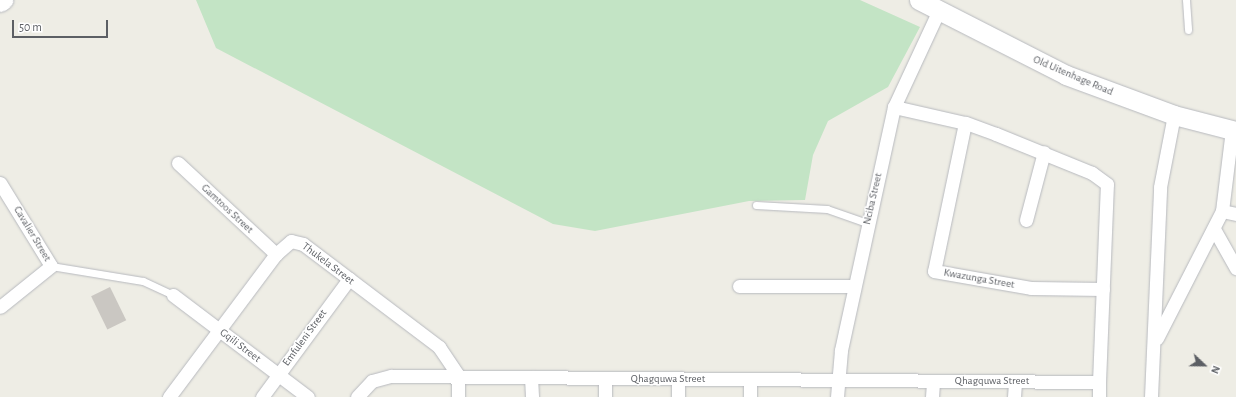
<!DOCTYPE html>
<html>
<head>
<meta charset="utf-8">
<style>
	body { margin:0 }
	#map { position:relative; width:1236px; height:397px; overflow:hidden; background:#eeede5; font-family:"Alegreya Sans",sans-serif }
	div>[style] { position:absolute }
	.green>* { inset:0; background:#c3e4c5 }
	.building>* { inset:0; background:#cac7c2; transform-origin:0 0 }
	.roads { filter:drop-shadow(0 0 1px #b7b9be) drop-shadow(0 0 1px #b7b9be) }
	.lane>* { height:7px; margin:-3.5px; padding:0 3.5px; transform-origin:3.5px; border-radius:3.5px; background:#fff }
	.street>* { height:13px; margin:-6.5px; padding:0 6.5px; transform-origin:6.5px; border-radius:6.5px; background:#fff }
	.secondary>* { height:19px; margin:-9.5px; padding:0 9.5px; transform-origin:9.5px; border-radius:9.5px; background:#fff }
	span { translate:-50% -50%; white-space:nowrap; text-align:center; line-height:1.15; -webkit-text-stroke:3px #fff; paint-order:stroke }
	.street-label { font-size:11px; color:#5c5f64 }
	.north { position:absolute; left:1184px; top:345px; width:40px; height:40px; -webkit-text-stroke:3px #fff; paint-order:stroke; rotate:112deg; font-size:11px; font-weight:700; line-height:16px; text-align:center; color:#5c5f64 }
	.north::after { content:''; display:block; margin:auto; width:14px; height:18px; background:#5c5f64; clip-path:polygon(50% 0,100% 100%,50% 72%,0 100%) }
	.scale { position:absolute; left:12px; top:20px; width:96px; height:18px; box-sizing:border-box; border:2px solid #5c5f64; border-top:0; padding-left:5px; font-size:12px; line-height:14px; white-space:nowrap; color:#5c5f64; -webkit-text-stroke:3px #fff; paint-order:stroke }
</style>
</head>
<body>
<div id="map">
	<div class="green">
		<div style="clip-path:polygon(196px 0,860px 0,920px 27px,888px 87px,828px 121px,813px 155px,805px 200px,749px 201px,595px 231px,553px 224px,216px 48px)"></div>
	</div>
	<div class="building">
		<div style="left:110px;top:287px;width:37px;height:21px;rotate:64deg"></div>
	</div>
	<div class="roads">
		<div class="lane">
			<div style="left:1186px;top:0;width:30px;rotate:86deg"></div>
			<div style="left:756px;top:205px;width:71px;rotate:3.2deg"></div>
			<div style="left:827px;top:209px;width:42px;rotate:19.3deg"></div>
			<div style="left:51px;top:266px;width:93px;rotate:9.3deg"></div>
			<div style="left:143px;top:281px;width:33px;rotate:25deg"></div>
		</div>
		<div class="street">
			<div style="left:965px;top:123px;width:151px;rotate:101.8deg"></div>
			<div style="left:934px;top:271px;width:98px;rotate:9.9deg"></div>
			<div style="left:1031px;top:288px;width:72px;rotate:0.8deg"></div>
			<div style="left:178px;top:163px;width:134px;rotate:42.9deg"></div>
			<div style="left:0;top:183px;width:97px;rotate:58.4deg"></div>
			<div style="left:51px;top:266px;width:65px;rotate:141.2deg"></div>
			<div style="left:1222px;top:211px;width:14px;rotate:12deg"></div>
			<div style="left:1026px;top:220px;width:70px;rotate:-75.2deg"></div>
			<div style="left:1214px;top:229px;width:45px;rotate:60.6deg"></div>
			<div style="left:739px;top:286px;width:115px"></div>
			<div style="left:173px;top:295px;width:169px;rotate:37.1deg"></div>
			<div style="left:1157px;top:338px;width:143px;rotate:-62.9deg"></div>
			<div style="left:1222px;top:211px;width:82px;rotate:-83deg"></div>
			<div style="left:531px;top:377px;width:20px;rotate:87deg"></div>
			<div style="left:169px;top:397px;width:179px;rotate:-53.2deg"></div>
			<div style="left:276px;top:254px;width:20px;rotate:-41deg"></div>
			<div style="left:291px;top:241px;width:12px;rotate:14deg"></div>
			<div style="left:303px;top:244px;width:171px;rotate:37.1deg"></div>
			<div style="left:439px;top:347px;width:34px;rotate:56deg"></div>
			<div style="left:458px;top:375px;width:22px;rotate:90deg"></div>
			<div style="left:262px;top:397px;width:147px;rotate:-53.6deg"></div>
			<div style="left:357px;top:397px;width:22px;rotate:-47deg"></div>
			<div style="left:372px;top:381px;width:20px;rotate:-15deg"></div>
			<div style="left:391px;top:376px;width:708px;rotate:0.49deg"></div>
			<div style="left:1099px;top:382px;width:198px;rotate:-87.7deg"></div>
			<div style="left:1107px;top:184px;width:19px;rotate:-144deg"></div>
			<div style="left:1092px;top:173px;width:104px;rotate:-157.9deg"></div>
			<div style="left:996px;top:134px;width:33px;rotate:-160deg"></div>
			<div style="left:965px;top:123px;width:73px;rotate:-167.3deg"></div>
			<div style="left:605px;top:397px;width:17px;rotate:-90deg"></div>
			<div style="left:678px;top:397px;width:18px;rotate:-90deg"></div>
			<div style="left:750px;top:397px;width:18px;rotate:-90deg"></div>
			<div style="left:837px;top:397px;width:47px;rotate:-85.1deg"></div>
			<div style="left:841px;top:350px;width:249px;rotate:-77.7deg"></div>
			<div style="left:894px;top:107px;width:107px;rotate:-65.1deg"></div>
			<div style="left:932px;top:397px;width:16px;rotate:-86deg"></div>
			<div style="left:1014px;top:397px;width:16px;rotate:-86deg"></div>
			<div style="left:1099px;top:397px;width:15px;rotate:-90deg"></div>
			<div style="left:1151px;top:397px;width:210px;rotate:-87.5deg"></div>
			<div style="left:1160px;top:187px;width:73px;rotate:-79deg"></div>
		</div>
		<div class="secondary">
			<div style="left:919px;top:0;width:165px;rotate:27deg"></div>
			<div style="left:1066px;top:75px;width:115px;rotate:20.3deg"></div>
			<div style="left:1174px;top:115px;width:64px;rotate:14.5deg"></div>
			<div style="left:0;top:2px;width:4px;rotate:-34deg"></div>
		</div>
	</div>
	<div class="street-label">
		<span style="left:1073px;top:76px;rotate:23deg">Old Uitenhage Road</span>
		<span style="left:873px;top:199px;rotate:-77deg">Nciba Street</span>
		<span style="left:227px;top:209px;rotate:43deg">Gamtoos Street</span>
		<span style="left:32px;top:234px;rotate:59deg">Cavalier Street</span>
		<span style="left:328px;top:264px;rotate:37deg">Thukela Street</span>
		<span style="left:979px;top:279px;rotate:10deg">Kwazunga Street</span>
		<span style="left:305px;top:338px;rotate:-54deg">Emfuleni Street</span>
		<span style="left:240px;top:346px;rotate:37deg">Gqili Street</span>
		<span style="left:668px;top:379px">Qhagquwa Street</span>
		<span style="left:992px;top:381px">Qhagquwa Street</span>
	</div>
	<div class="north">N</div>
	<div class="scale">50 m</div>
</div>
</body>
</html>
